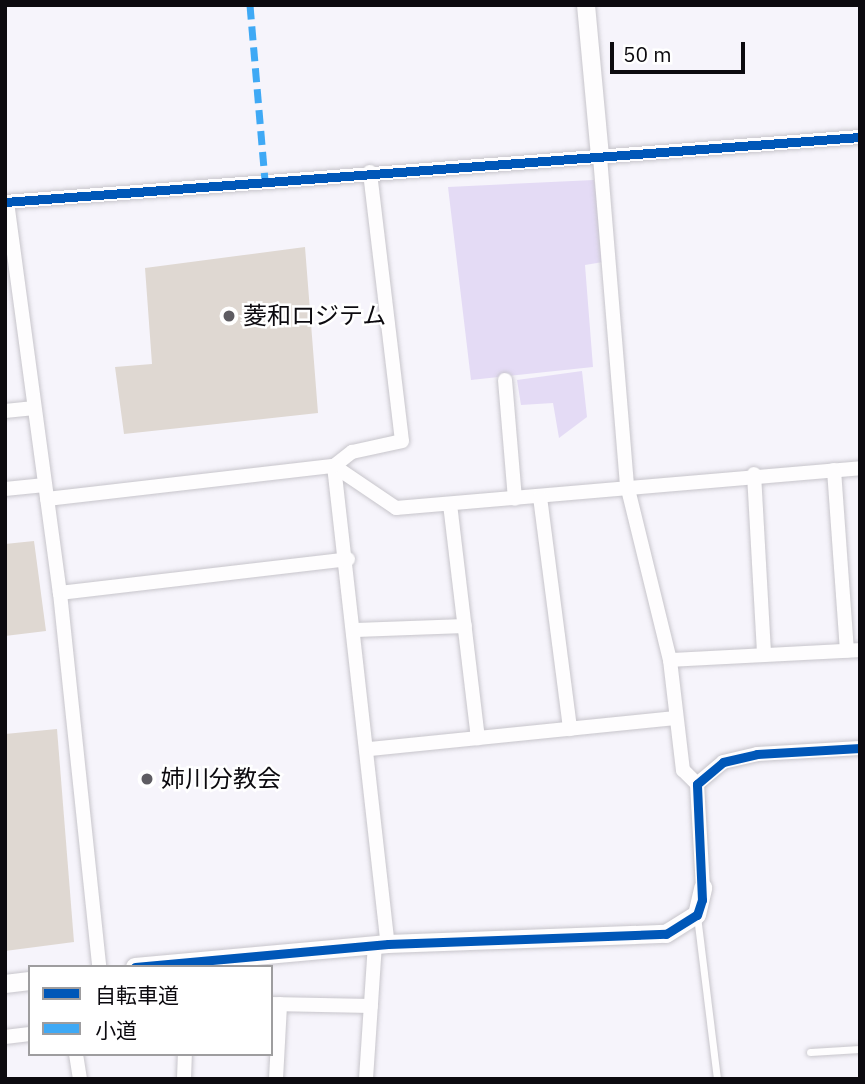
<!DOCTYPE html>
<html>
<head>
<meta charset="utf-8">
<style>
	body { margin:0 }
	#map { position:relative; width:865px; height:1084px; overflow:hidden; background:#f6f4fb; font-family:"IBM Plex Sans","Noto Sans JP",sans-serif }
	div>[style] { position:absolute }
	.green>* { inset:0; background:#e4dbf5 }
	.building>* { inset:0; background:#dfd8d2 }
	.roads { filter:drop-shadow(0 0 2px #c7c5cb) drop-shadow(0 0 2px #c7c5cb) }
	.service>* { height:7px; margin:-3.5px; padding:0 3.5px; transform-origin:3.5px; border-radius:3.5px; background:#fefdfe }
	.minor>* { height:14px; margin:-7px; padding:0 7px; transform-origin:7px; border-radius:7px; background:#fefdfe }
	.tertiary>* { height:18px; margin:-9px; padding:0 9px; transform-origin:9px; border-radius:9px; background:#fefdfe }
	.quiet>* { height:7px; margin-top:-3.5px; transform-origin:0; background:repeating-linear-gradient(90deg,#3fa9f5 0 14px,transparent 0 21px) }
	.cycleway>* { height:9px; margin:-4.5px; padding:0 4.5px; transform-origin:4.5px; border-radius:4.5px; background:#0057b8 }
	.dots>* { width:19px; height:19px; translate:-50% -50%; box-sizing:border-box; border:4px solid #fff; border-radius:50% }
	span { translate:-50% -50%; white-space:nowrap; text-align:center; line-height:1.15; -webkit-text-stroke:5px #fff; paint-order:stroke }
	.poi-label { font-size:24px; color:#0c0a0f }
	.left { translate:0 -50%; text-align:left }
	.frame { position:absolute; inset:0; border:7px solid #0c0a0f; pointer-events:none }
	.legend { position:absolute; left:28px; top:965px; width:245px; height:91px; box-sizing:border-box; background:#fff; border:2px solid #9e9d9f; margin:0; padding:9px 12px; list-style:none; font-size:21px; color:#0c0a0f }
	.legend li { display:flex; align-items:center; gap:14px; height:35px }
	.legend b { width:35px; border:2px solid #9e9d9f }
	.scale { position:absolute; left:610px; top:42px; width:135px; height:32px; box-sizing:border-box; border:4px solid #0c0a0f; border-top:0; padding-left:9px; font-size:21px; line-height:24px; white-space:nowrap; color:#0c0a0f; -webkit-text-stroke:5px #fff; paint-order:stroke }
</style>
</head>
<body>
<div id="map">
	<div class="green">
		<div style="clip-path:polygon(594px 180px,609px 261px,585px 265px,593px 367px,471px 380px,448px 187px)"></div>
		<div style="clip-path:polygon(582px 371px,587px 417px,559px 438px,553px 403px,521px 405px,517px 380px)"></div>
	</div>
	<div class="building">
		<div style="clip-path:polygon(305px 247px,318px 413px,124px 434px,115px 367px,152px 364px,145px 268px)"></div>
		<div style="clip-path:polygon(34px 541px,46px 631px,5px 636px,5px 544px)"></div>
		<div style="clip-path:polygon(57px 729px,74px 942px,5px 951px,5px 734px)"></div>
	</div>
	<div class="roads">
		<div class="service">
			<div style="left:697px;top:916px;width:164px;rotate:83deg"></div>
			<div style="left:810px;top:1052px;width:50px;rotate:-3.4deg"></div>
		</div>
		<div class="minor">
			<div style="left:600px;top:157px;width:329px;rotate:85.3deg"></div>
			<div style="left:627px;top:485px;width:180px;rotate:76.2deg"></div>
			<div style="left:670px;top:660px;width:111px;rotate:83.3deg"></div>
			<div style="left:683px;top:770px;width:20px;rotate:45deg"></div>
			<div style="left:5px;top:202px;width:857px;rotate:-4.35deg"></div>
			<div style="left:7px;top:202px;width:395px;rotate:82.3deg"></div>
			<div style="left:60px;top:593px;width:376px;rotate:84deg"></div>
			<div style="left:505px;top:380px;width:119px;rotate:85.2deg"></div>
			<div style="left:5px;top:411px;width:27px;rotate:-6deg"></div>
			<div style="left:334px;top:466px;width:75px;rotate:34.1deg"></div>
			<div style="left:396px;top:508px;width:466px;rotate:-4.9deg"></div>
			<div style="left:334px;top:466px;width:481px;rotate:83.6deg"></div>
			<div style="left:834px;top:470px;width:181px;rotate:85.9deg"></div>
			<div style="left:754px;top:474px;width:179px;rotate:86.8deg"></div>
			<div style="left:5px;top:489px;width:40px;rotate:-5.7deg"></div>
			<div style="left:540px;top:497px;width:234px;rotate:82.6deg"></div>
			<div style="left:47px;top:499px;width:289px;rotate:-6.6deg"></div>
			<div style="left:334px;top:466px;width:23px;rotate:-38deg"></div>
			<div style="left:352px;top:452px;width:51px;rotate:-12.4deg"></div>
			<div style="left:402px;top:441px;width:271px;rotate:-96.8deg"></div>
			<div style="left:450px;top:504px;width:236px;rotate:83.2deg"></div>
			<div style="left:60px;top:593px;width:290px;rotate:-6.7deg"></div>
			<div style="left:356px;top:630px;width:109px;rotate:-2.1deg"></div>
			<div style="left:670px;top:660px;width:190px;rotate:-3deg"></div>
			<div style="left:370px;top:749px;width:307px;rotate:-5.8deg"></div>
			<div style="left:703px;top:888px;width:104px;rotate:-93.3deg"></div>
			<div style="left:697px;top:784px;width:34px;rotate:-40deg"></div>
			<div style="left:723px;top:762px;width:35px;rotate:-13deg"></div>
			<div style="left:757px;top:754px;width:103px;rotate:-3.3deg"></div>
			<div style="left:271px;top:1004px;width:100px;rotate:1.1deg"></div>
			<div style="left:5px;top:1037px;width:25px;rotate:-7deg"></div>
			<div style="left:76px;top:1054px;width:25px;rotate:81deg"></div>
			<div style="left:184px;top:1079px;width:25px;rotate:-88deg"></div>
			<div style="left:276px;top:1079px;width:75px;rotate:-86.9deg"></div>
			<div style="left:366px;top:1079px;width:134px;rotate:-86.2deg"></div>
		</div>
		<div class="tertiary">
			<div style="left:586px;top:5px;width:153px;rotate:84.7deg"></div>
			<div style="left:135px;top:967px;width:254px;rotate:-5.2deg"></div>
			<div style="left:388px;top:944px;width:278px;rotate:-2.1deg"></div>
			<div style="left:666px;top:934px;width:36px;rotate:-32deg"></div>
			<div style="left:697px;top:915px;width:28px;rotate:-77deg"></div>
			<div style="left:5px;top:984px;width:25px;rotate:-7deg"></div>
		</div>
	</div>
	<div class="quiet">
		<div style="left:250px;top:5px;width:176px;rotate:85.1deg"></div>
	</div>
	<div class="cycleway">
		<div style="left:5px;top:202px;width:857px;rotate:-4.35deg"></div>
		<div style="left:135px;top:967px;width:254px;rotate:-5.2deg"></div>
		<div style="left:388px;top:944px;width:278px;rotate:-2.1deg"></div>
		<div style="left:666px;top:934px;width:36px;rotate:-32deg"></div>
		<div style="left:697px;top:915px;width:16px;rotate:-72deg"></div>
		<div style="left:702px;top:900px;width:116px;rotate:-92.5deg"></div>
		<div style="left:697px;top:784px;width:34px;rotate:-40deg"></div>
		<div style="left:723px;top:762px;width:35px;rotate:-13deg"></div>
		<div style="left:757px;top:754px;width:103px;rotate:-3.3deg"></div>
	</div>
	<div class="dots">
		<div style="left:229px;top:316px;background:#5e5c62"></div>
		<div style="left:147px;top:779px;background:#5e5c62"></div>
	</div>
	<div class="poi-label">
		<span class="left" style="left:243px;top:316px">菱和ロジテム</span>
		<span class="left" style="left:161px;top:779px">姉川分教会</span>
	</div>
	<div class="frame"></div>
	<ul class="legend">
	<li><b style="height:9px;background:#0057b8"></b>自転車道</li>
	<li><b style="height:9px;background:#3fa9f5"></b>小道</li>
	</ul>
	<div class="scale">50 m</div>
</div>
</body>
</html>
